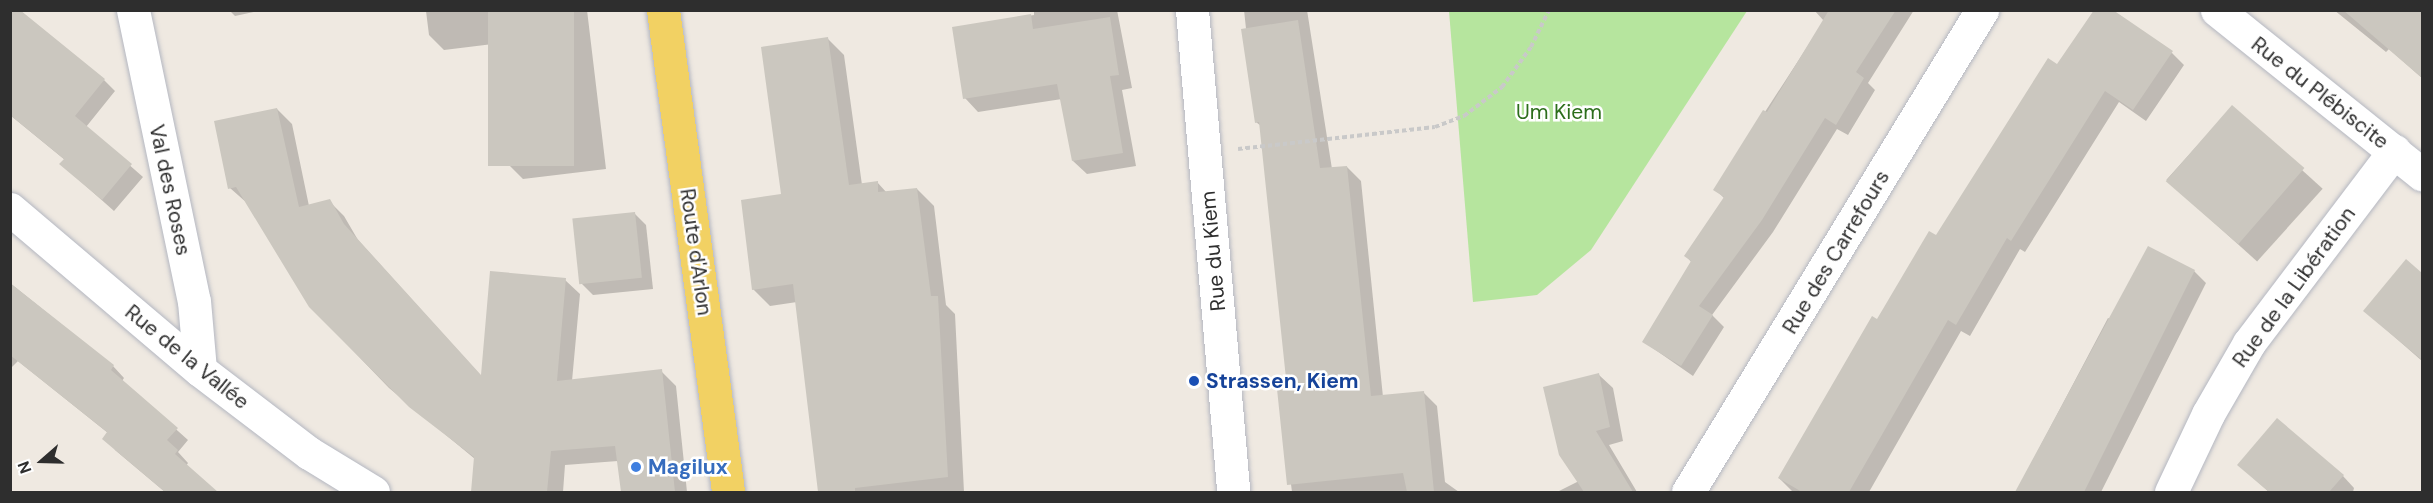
<!DOCTYPE html>
<html>
<head>
<meta charset="utf-8">
<style>
	body { margin:0 }
	#map { position:relative; width:2433px; height:503px; overflow:hidden; background:#efe9e1; font-family:"DM Sans",sans-serif }
	div>[style] { position:absolute }
	.green>* { inset:0; background:#b6e59e }
	.shadow>* { inset:0; background:#0003; transform-origin:0 0 }
	.building>* { inset:0; background:#cbc7bf; transform-origin:0 0 }
	.path>* { height:4px; margin-top:-2px; transform-origin:0; background:repeating-linear-gradient(90deg,#c9c9c9 0 4.5px,transparent 0 7.5px) }
	.roads { filter:drop-shadow(0 0 2px #b4b7c1) drop-shadow(0 0 2px #b4b7c1) }
	.street>* { height:33px; margin:-16.5px; padding:0 16.5px; transform-origin:16.5px; border-radius:16.5px; background:#fff }
	.secondary>* { height:33px; margin:-16.5px; padding:0 16.5px; transform-origin:16.5px; border-radius:16.5px; background:#fff }
	.primary>* { height:33px; margin:-16.5px; padding:0 16.5px; transform-origin:16.5px; border-radius:16.5px; background:#f2d163 }
	.dots>* { width:16px; height:16px; translate:-50% -50%; box-sizing:border-box; border:3px solid #fff; border-radius:50% }
	span { translate:-50% -50%; white-space:nowrap; text-align:center; line-height:1.15; -webkit-text-stroke:5px #fff; paint-order:stroke }
	.street-label { font-size:21px; color:#2e2e2e }
	.park-label { font-size:21px; color:#2c6e1b }
	.transit-label { font-size:21px; color:#164399; font-weight:700 }
	.left { translate:0 -50%; text-align:left }
	.shop-label { font-size:21px; color:#366cbe; font-weight:700 }
	.frame { position:absolute; inset:0; border:12px solid #2e2e2e; pointer-events:none }
	.north { position:absolute; left:12px; top:431px; width:60px; height:60px; -webkit-text-stroke:4px #fff; paint-order:stroke; rotate:250deg; font-size:16px; font-weight:700; line-height:24px; text-align:center; color:#2e2e2e }
	.north::after { content:''; display:block; margin:auto; width:21px; height:27px; background:#2e2e2e; clip-path:polygon(50% 0,100% 100%,50% 72%,0 100%) }
</style>
</head>
<body>
<div id="map">
	<div class="green">
		<div style="clip-path:polygon(1449px 11px,1747px 11px,1591px 250px,1537px 295px,1473px 302px)"></div>
	</div>
	<div class="shadow">
		<div style="clip-path:polygon(229px 10px,263px 10px,235px 16px)"></div>
		<div style="clip-path:polygon(587px 10px,606px 169px,523px 179px,508px 164px,493px 44px,444px 50px,429px 35px,426px 11px)"></div>
		<div style="clip-path:polygon(1034px 10px,1117px 10px,1132px 88px,1122px 90px,1136px 166px,1087px 174px,1073px 161px,1062px 99px,978px 112px,965px 98px,954px 28px,1034px 15px)"></div>
		<div style="clip-path:polygon(1244px 10px,1307px 10px,1332px 169px,1347px 167px,1361px 181px,1383px 397px,1423px 392px,1437px 406px,1445px 482px,1459px 492px,1292px 492px,1279px 390px,1288px 390px,1261px 126px,1256px 122px)"></div>
		<div style="clip-path:polygon(1814px 10px,1914px 10px,1868px 83px,1875px 90px,1848px 135px,1837px 129px,1773px 232px,1712px 315px,1724px 327px,1693px 376px,1644px 342px,1692px 263px,1686px 256px,1725px 199px,1715px 189px,1824px 21px)"></div>
		<div style="clip-path:polygon(2334px 10px,2422px 10px,2422px 78px,2389px 49px,2386px 52px)"></div>
		<div style="clip-path:polygon(828px 39px,844px 55px,862px 185px,877px 182px,887px 193px,917px 189px,934px 206px,946px 305px,955px 314px,964px 492px,820px 492px,797px 302px,770px 306px,753px 289px)"></div>
		<div style="clip-path:polygon(2172px 53px,2184px 65px,2146px 121px,2119px 102px,2025px 252px,2020px 249px,1970px 336px,1961px 331px,1869px 492px,1792px 491px,1779px 478px,1878px 321px,2058px 66px)"></div>
		<div style="clip-path:polygon(104px 80px,115px 91px,86px 127px,143px 177px,114px 211px,61px 164px,65px 160px,10px 115px)"></div>
		<div style="left:2232px;top:107px;width:122px;height:98px;rotate:42deg"></div>
		<div style="clip-path:polygon(277px 109px,292px 124px,309px 206px,329px 201px,344px 216px,358px 240px,482px 377px,565px 280px,580px 294px,572px 381px,661px 371px,676px 386px,687px 492px,622px 492px,618px 461px,565px 465px,563px 492px,472px 492px,475px 459px,389px 388px,310px 306px,247px 203px,230px 188px)"></div>
		<div style="clip-path:polygon(634px 213px,646px 225px,653px 289px,593px 295px,581px 283px)"></div>
		<div style="clip-path:polygon(2406px 261px,2422px 275px,2422px 361px,2365px 311px)"></div>
		<div style="clip-path:polygon(2194px 271px,2206px 283px,2101px 492px,2016px 492px,2108px 318px,2112px 320px)"></div>
		<div style="clip-path:polygon(10px 283px,113px 366px,124px 378px,122px 381px,188px 440px,178px 452px,188px 463px,186px 466px,216px 492px,165px 492px,115px 450px,108px 433px,18px 361px,10px 369px)"></div>
		<div style="clip-path:polygon(1599px 375px,1613px 388px,1623px 441px,1609px 445px,1637px 492px,1557px 492px,1579px 481px)"></div>
		<div style="clip-path:polygon(2239px 465px,2343px 476px,2354px 488px,2353px 492px,2269px 492px)"></div>
	</div>
	<div class="building">
		<div style="clip-path:polygon(10px 10px,20px 10px,105px 79px,75px 116px,132px 164px,102px 200px,59px 164px,64px 159px,10px 115px)"></div>
		<div style="left:488px;top:10px;width:86px;height:156px"></div>
		<div style="clip-path:polygon(1829px 10px,1896px 10px,1856px 72px,1864px 78px,1836px 125px,1825px 118px,1762px 220px,1699px 306px,1713px 315px,1681px 366px,1642px 342px,1691px 261px,1684px 256px,1724px 197px,1713px 190px,1763px 110px,1767px 112px)"></div>
		<div style="clip-path:polygon(2094px 10px,2113px 10px,2173px 51px,2133px 110px,2105px 91px,2011px 241px,2007px 238px,1956px 325px,1948px 320px,1849px 492px,1802px 492px,1778px 478px,1872px 316px,1877px 319px,1929px 231px,1936px 235px,2048px 58px,2057px 64px)"></div>
		<div style="clip-path:polygon(2343px 10px,2422px 10px,2422px 78px)"></div>
		<div style="clip-path:polygon(1031px 14px,1033px 29px,1110px 17px,1119px 75px,1110px 76px,1123px 153px,1072px 161px,1057px 84px,963px 99px,952px 27px)"></div>
		<div style="clip-path:polygon(1298px 20px,1320px 168px,1347px 166px,1371px 396px,1424px 391px,1434px 492px,1407px 492px,1403px 473px,1287px 485px,1277px 389px,1287px 388px,1259px 122px,1255px 123px,1241px 29px)"></div>
		<div style="clip-path:polygon(828px 37px,849px 185px,878px 181px,878px 192px,917px 188px,931px 296px,938px 296px,948px 477px,855px 488px,855px 492px,818px 492px,793px 284px,752px 290px,741px 200px,781px 194px,761px 47px)"></div>
		<div style="left:2232px;top:105px;width:96px;height:101px;rotate:41deg"></div>
		<div style="clip-path:polygon(277px 108px,299px 207px,330px 199px,344px 224px,481px 375px,490px 271px,566px 278px,557px 381px,662px 369px,675px 492px,621px 492px,615px 446px,551px 451px,547px 492px,471px 492px,474px 457px,409px 407px,309px 307px,236px 187px,228px 189px,214px 121px)"></div>
		<div style="left:635px;top:212px;width:66px;height:63px;rotate:84deg"></div>
		<div style="clip-path:polygon(2148px 246px,2195px 270px,2084px 492px,2015px 492px)"></div>
		<div style="clip-path:polygon(2406px 259px,2422px 273px,2422px 360px,2363px 311px)"></div>
		<div style="clip-path:polygon(10px 283px,114px 365px,111px 370px,178px 428px,167px 440px,178px 450px,175px 454px,218px 492px,165px 492px,102px 439px,107px 432px,10px 355px)"></div>
		<div style="clip-path:polygon(1599px 373px,1610px 427px,1596px 431px,1633px 492px,1584px 492px,1559px 455px,1543px 387px)"></div>
		<div style="clip-path:polygon(2277px 418px,2344px 475px,2329px 492px,2269px 492px,2237px 465px)"></div>
	</div>
	<div class="path">
		<div style="left:1238px;top:149px;width:198px;rotate:-6.4deg"></div>
		<div style="left:1435px;top:127px;width:31px;rotate:-21deg"></div>
		<div style="left:1464px;top:116px;width:48px;rotate:-37.3deg"></div>
		<div style="left:1502px;top:87px;width:49px;rotate:-54.1deg"></div>
		<div style="left:1531px;top:47px;width:41px;rotate:-64.1deg"></div>
	</div>
	<div class="roads">
		<div class="street">
			<div style="left:133px;top:10px;width:297px;rotate:78.2deg"></div>
			<div style="left:194px;top:301px;width:69px;rotate:85deg"></div>
			<div style="left:1192px;top:10px;width:484px;rotate:85.1deg"></div>
			<div style="left:2217px;top:10px;width:263px;rotate:38.7deg"></div>
			<div style="left:10px;top:209px;width:249px;rotate:40.3deg"></div>
			<div style="left:200px;top:370px;width:137px;rotate:37.3deg"></div>
			<div style="left:309px;top:453px;width:75px;rotate:31.4deg"></div>
			<div style="left:2171px;top:492px;width:86px;rotate:-64.6deg"></div>
			<div style="left:2208px;top:414px;width:82px;rotate:-60deg"></div>
			<div style="left:2249px;top:343px;width:241px;rotate:-52.9deg"></div>
		</div>
		<div class="secondary">
			<div style="left:1688px;top:492px;width:565px;rotate:-58.62deg"></div>
		</div>
		<div class="primary">
			<div style="left:663px;top:10px;width:486px;rotate:82.3deg"></div>
		</div>
	</div>
	<div class="dots">
		<div style="left:1194px;top:381px;background:#1a4fb4"></div>
		<div style="left:636px;top:467px;background:#3f7fe0"></div>
	</div>
	<div class="street-label">
		<span style="left:2320px;top:93px;rotate:38deg">Rue du Plébiscite</span>
		<span style="left:170px;top:190px;rotate:78deg">Val des Roses</span>
		<span style="left:1213px;top:251px;rotate:-95deg">Rue du Kiem</span>
		<span style="left:696px;top:252px;rotate:82deg">Route d'Arlon</span>
		<span style="left:1836px;top:252px;rotate:-59deg">Rue des Carrefours</span>
		<span style="left:2294px;top:287px;rotate:-54deg">Rue de la Libération</span>
		<span style="left:187px;top:357px;rotate:39deg">Rue de la Vallée</span>
	</div>
	<div class="park-label">
		<span style="left:1559px;top:112px">Um Kiem</span>
	</div>
	<div class="transit-label">
		<span class="left" style="left:1206px;top:381px">Strassen, Kiem</span>
	</div>
	<div class="shop-label">
		<span class="left" style="left:648px;top:467px">Magilux</span>
	</div>
	<div class="frame"></div>
	<div class="north">N</div>
</div>
</body>
</html>
